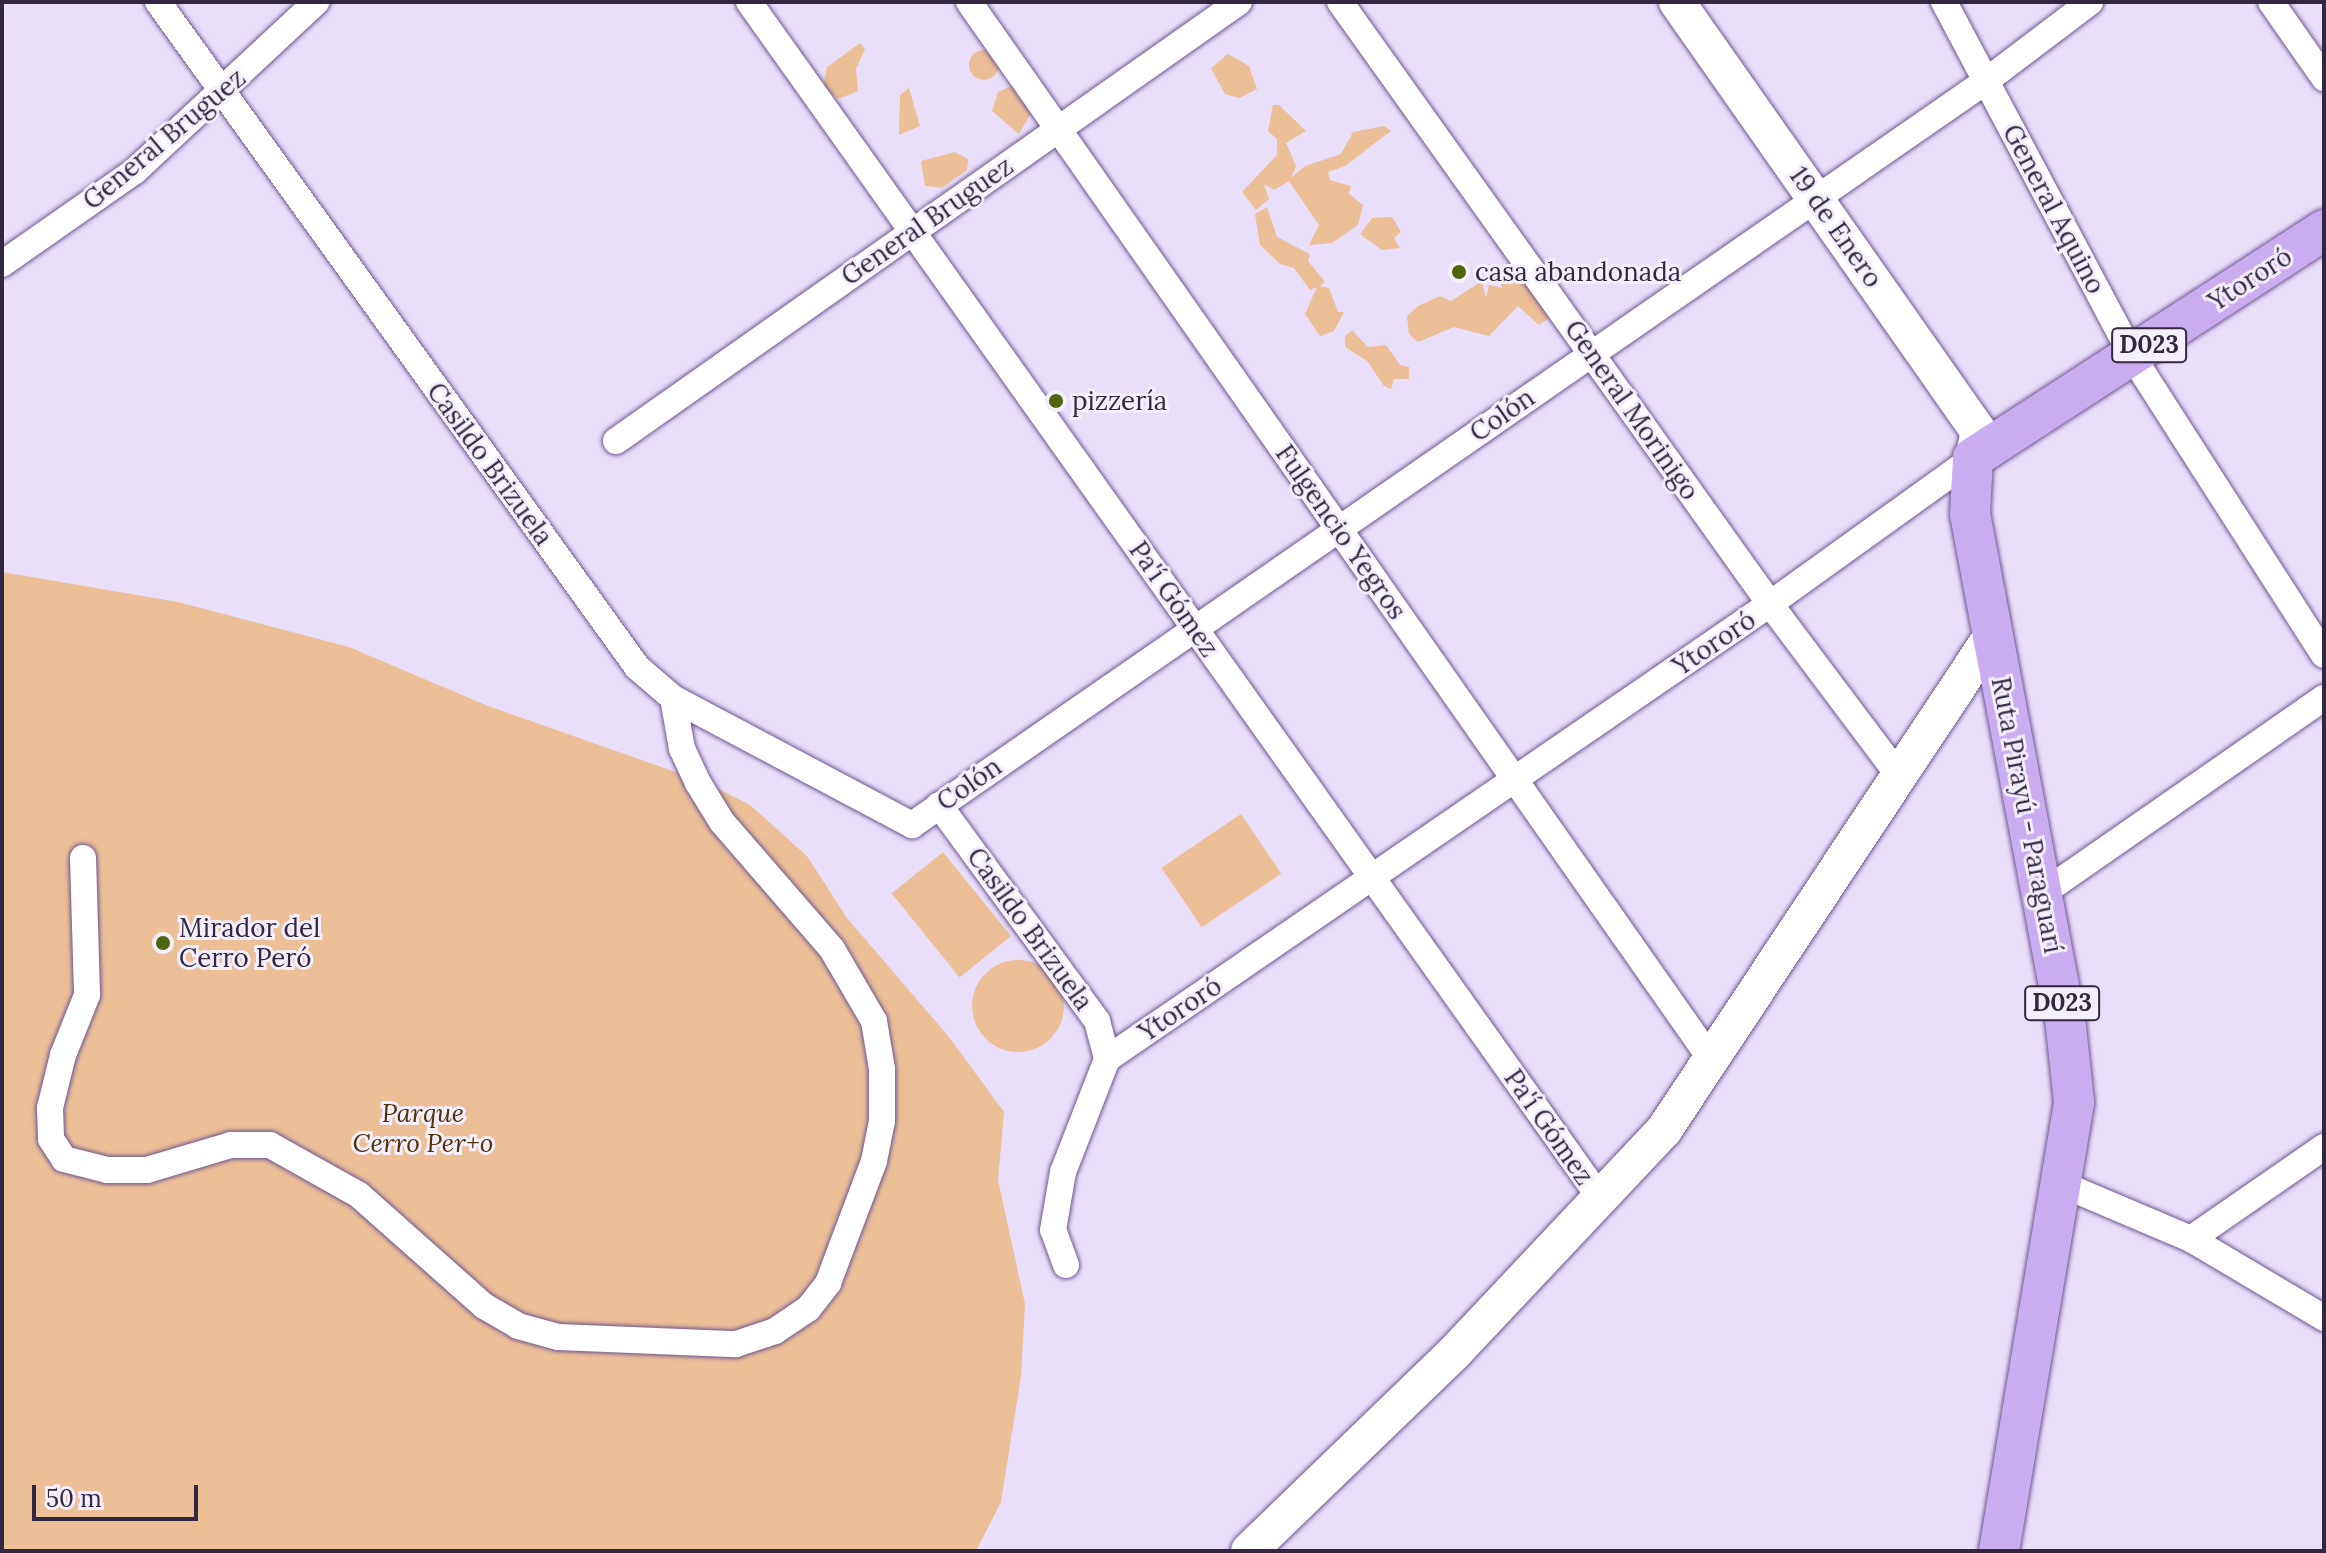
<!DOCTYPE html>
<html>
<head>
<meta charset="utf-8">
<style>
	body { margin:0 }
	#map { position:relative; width:2326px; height:1553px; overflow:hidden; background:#e9dffb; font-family:Lora,serif }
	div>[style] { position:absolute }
	.green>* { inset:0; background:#ecbf97; transform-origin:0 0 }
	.round { border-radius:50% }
	.roads { filter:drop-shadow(0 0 2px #6f5592) drop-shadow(0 0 2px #6f5592) }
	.street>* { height:26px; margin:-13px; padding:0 13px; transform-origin:13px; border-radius:13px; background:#fff }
	.secondary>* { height:36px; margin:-18px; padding:0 18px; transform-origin:18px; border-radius:18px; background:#fff }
	.primary>* { height:40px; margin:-20px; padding:0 20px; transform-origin:20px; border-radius:20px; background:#cbacf1 }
	.dots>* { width:22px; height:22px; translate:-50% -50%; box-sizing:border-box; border:4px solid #f4effd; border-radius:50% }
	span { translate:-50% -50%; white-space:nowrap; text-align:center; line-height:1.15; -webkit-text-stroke:6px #f4effd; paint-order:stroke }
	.shield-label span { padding:2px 6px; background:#f4effd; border:2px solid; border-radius:6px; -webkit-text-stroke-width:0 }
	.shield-label { font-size:24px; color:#322641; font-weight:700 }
	.street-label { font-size:26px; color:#322641 }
	.poi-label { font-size:26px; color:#322641 }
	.left { translate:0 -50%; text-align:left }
	.park-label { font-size:26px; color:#542f03; font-style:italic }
	.frame { position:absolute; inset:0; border:4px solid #322641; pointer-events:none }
	.scale { position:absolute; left:32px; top:1485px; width:166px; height:36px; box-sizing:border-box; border:4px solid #322641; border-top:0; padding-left:10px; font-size:24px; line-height:28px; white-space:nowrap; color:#322641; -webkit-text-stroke:6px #f4effd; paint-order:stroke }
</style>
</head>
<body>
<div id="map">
	<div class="green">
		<div style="clip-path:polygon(860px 43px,865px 49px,856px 69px,858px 91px,838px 99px,823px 87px,827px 67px)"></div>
		<div class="round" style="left:969px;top:50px;width:30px;height:30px"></div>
		<div style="clip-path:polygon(1228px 54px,1249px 66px,1257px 89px,1239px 98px,1225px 94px,1211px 68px)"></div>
		<div style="clip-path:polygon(1016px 84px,1031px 113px,1019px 134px,992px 111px,998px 92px)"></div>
		<div style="clip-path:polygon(909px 88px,920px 126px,899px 135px,900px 95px)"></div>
		<div style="clip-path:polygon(1273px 105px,1279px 105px,1306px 131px,1286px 143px,1296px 166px,1291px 178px,1305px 166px,1341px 154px,1353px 132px,1384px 126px,1391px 131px,1345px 166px,1328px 172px,1330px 180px,1351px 186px,1349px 194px,1363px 205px,1358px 225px,1332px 243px,1309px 245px,1319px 225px,1289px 181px,1274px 190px,1264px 184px,1269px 199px,1256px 210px,1242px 192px,1277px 155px,1277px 139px,1268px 131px)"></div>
		<div style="clip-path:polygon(955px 152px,968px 159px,967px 170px,942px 188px,925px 186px,921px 161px)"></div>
		<div style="clip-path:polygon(1267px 207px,1277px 237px,1310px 254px,1308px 261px,1325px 282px,1320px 286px,1329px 288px,1338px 312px,1344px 312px,1334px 331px,1320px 336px,1305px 314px,1317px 287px,1310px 290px,1294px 268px,1280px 264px,1260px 245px,1255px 214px)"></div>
		<div style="clip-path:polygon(1392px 217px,1401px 232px,1394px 238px,1400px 248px,1382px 250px,1360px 234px,1372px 218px)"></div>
		<div style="clip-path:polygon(1495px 263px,1508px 271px,1515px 264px,1552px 316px,1539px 325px,1518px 306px,1489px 336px,1454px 327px,1418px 342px,1409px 334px,1407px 316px,1418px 306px,1440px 296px,1451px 301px,1482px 281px,1486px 298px,1489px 285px,1502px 288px)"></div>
		<div style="clip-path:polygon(1352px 330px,1368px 347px,1386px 345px,1400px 365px,1409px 367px,1409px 379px,1394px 379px,1391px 389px,1384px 386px,1367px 361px,1345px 347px,1345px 336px)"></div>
		<div style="clip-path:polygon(2px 572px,178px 602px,349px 647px,488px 706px,707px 783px,750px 805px,807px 856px,847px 918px,949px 1037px,1004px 1112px,998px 1180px,1025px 1304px,1021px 1376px,1001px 1502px,976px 1551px,2px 1551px)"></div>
		<div style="left:1241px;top:814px;width:72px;height:96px;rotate:56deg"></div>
		<div style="left:943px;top:852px;width:108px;height:66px;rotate:51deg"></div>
		<div class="round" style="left:972px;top:960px;width:92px;height:92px"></div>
	</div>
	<div class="roads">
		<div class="street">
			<div style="left:158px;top:2px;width:820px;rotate:54.23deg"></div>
			<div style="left:637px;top:667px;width:48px;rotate:40.7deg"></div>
			<div style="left:673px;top:698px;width:271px;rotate:28deg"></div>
			<div style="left:912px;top:825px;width:1307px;rotate:-34.71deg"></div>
			<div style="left:1986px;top:81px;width:131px;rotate:-37.2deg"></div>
			<div style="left:749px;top:2px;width:1464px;rotate:54.56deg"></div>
			<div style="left:969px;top:2px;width:1295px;rotate:54.94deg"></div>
			<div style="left:1340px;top:2px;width:740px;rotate:54.46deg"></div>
			<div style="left:1770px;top:604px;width:216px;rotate:53.1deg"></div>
			<div style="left:1944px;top:2px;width:401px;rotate:62deg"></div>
			<div style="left:2132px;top:356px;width:355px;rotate:57.3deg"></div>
			<div style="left:2271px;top:2px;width:93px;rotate:55.1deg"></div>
			<div style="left:2px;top:264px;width:162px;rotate:-35deg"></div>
			<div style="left:135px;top:171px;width:248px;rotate:-43deg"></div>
			<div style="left:616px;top:441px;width:762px;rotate:-35.17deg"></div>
			<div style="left:939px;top:805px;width:268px;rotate:53.8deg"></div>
			<div style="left:1097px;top:1021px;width:39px;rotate:75deg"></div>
			<div style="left:83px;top:858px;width:137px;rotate:88.3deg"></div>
			<div style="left:87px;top:995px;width:65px;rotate:111.8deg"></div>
			<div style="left:63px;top:1055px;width:55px;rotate:103.8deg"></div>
			<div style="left:50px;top:1108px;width:31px;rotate:88deg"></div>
			<div style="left:51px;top:1139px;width:24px;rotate:57deg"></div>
			<div style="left:64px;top:1159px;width:44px;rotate:14.3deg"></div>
			<div style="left:107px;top:1170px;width:40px"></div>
			<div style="left:147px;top:1170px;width:88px;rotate:-16.6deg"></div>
			<div style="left:231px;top:1145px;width:39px"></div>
			<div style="left:270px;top:1145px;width:102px;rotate:29.3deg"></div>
			<div style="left:359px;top:1195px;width:167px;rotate:41.6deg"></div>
			<div style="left:484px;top:1306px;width:39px;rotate:30deg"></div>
			<div style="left:518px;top:1326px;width:41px;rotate:15.4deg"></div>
			<div style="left:558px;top:1337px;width:178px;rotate:2.3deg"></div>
			<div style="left:736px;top:1344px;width:41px;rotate:-18.4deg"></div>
			<div style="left:775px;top:1331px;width:40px;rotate:-34deg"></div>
			<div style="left:808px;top:1309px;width:33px;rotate:-52deg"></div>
			<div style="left:828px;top:1283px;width:130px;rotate:-69.3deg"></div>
			<div style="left:874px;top:1161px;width:41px;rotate:-78.7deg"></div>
			<div style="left:882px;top:1121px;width:52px;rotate:-90deg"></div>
			<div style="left:882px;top:1069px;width:49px;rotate:-99.5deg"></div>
			<div style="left:874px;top:1021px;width:83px;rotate:-120.3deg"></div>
			<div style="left:832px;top:949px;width:168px;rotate:-130.9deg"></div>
			<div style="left:722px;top:822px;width:46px;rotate:-121.6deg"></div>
			<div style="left:698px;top:783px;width:38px;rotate:-115deg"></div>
			<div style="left:682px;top:749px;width:52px;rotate:-100deg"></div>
			<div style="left:2043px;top:893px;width:342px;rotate:-34.8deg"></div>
			<div style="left:1107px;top:1059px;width:804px;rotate:-34.46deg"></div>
			<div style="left:1770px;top:604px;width:250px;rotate:-35.7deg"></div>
			<div style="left:2059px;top:1183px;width:143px;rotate:23deg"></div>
			<div style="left:2191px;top:1239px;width:155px;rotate:30.7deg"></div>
			<div style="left:2191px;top:1239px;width:162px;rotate:-34.7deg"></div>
			<div style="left:1066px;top:1265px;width:37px;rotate:-110deg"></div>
			<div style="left:1053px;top:1230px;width:59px;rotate:-80.2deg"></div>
			<div style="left:1063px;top:1172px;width:121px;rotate:-68.7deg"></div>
		</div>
		<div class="secondary">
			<div style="left:1677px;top:2px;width:525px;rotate:54.92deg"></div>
			<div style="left:1979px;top:432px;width:27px;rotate:103deg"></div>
			<div style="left:1249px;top:1551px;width:285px;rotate:-44deg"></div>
			<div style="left:1454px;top:1353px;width:306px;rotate:-46.7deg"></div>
			<div style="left:1664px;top:1130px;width:595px;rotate:-56.44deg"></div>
		</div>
		<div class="primary">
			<div style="left:1999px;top:1551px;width:455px;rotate:-80.5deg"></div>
			<div style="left:2074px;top:1102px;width:84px;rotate:-96.1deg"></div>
			<div style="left:2065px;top:1018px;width:513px;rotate:-100.67deg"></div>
			<div style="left:1970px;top:514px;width:56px;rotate:-86.9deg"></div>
			<div style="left:1973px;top:458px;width:419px;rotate:-33deg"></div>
		</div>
	</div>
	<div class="dots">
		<div style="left:1459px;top:272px;background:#50640e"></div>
		<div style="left:1056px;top:401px;background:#50640e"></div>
		<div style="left:163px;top:943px;background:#50640e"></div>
	</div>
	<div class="shield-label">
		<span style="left:2149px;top:345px">D023</span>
		<span style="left:2062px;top:1003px">D023</span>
	</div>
	<div class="street-label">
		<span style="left:164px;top:139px;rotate:-40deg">General Bruguez</span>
		<span style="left:2054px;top:209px;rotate:62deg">General Aquino</span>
		<span style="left:927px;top:221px;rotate:-35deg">General Bruguez</span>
		<span style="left:1836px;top:227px;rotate:55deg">19 de Enero</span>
		<span style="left:2250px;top:279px;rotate:-33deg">Ytororó</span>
		<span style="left:1632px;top:410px;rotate:55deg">General Morinigo</span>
		<span style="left:1502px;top:415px;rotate:-35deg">Colón</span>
		<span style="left:490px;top:464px;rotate:54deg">Casildo Brizuela</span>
		<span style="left:1341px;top:532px;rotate:55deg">Fulgencio Yegros</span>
		<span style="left:1174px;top:599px;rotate:55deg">Pa'í Gómez</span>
		<span style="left:1714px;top:643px;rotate:-34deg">Ytororó</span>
		<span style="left:969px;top:784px;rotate:-35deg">Colón</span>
		<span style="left:2027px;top:815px;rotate:79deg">Ruta Pirayú - Paraguarí</span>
		<span style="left:1030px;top:929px;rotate:54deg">Casildo Brizuela</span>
		<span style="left:1180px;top:1009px;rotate:-34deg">Ytororó</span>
		<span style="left:1549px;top:1127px;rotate:55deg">Pa'í Gómez</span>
	</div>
	<div class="poi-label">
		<span class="left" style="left:1475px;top:272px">casa abandonada</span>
		<span class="left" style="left:1072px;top:401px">pizzería</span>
		<span class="left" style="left:179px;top:943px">Mirador del<br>Cerro Peró</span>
	</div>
	<div class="park-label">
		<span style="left:423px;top:1128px">Parque<br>Cerro Per+o</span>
	</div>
	<div class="frame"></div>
	<div class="scale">50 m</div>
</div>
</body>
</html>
